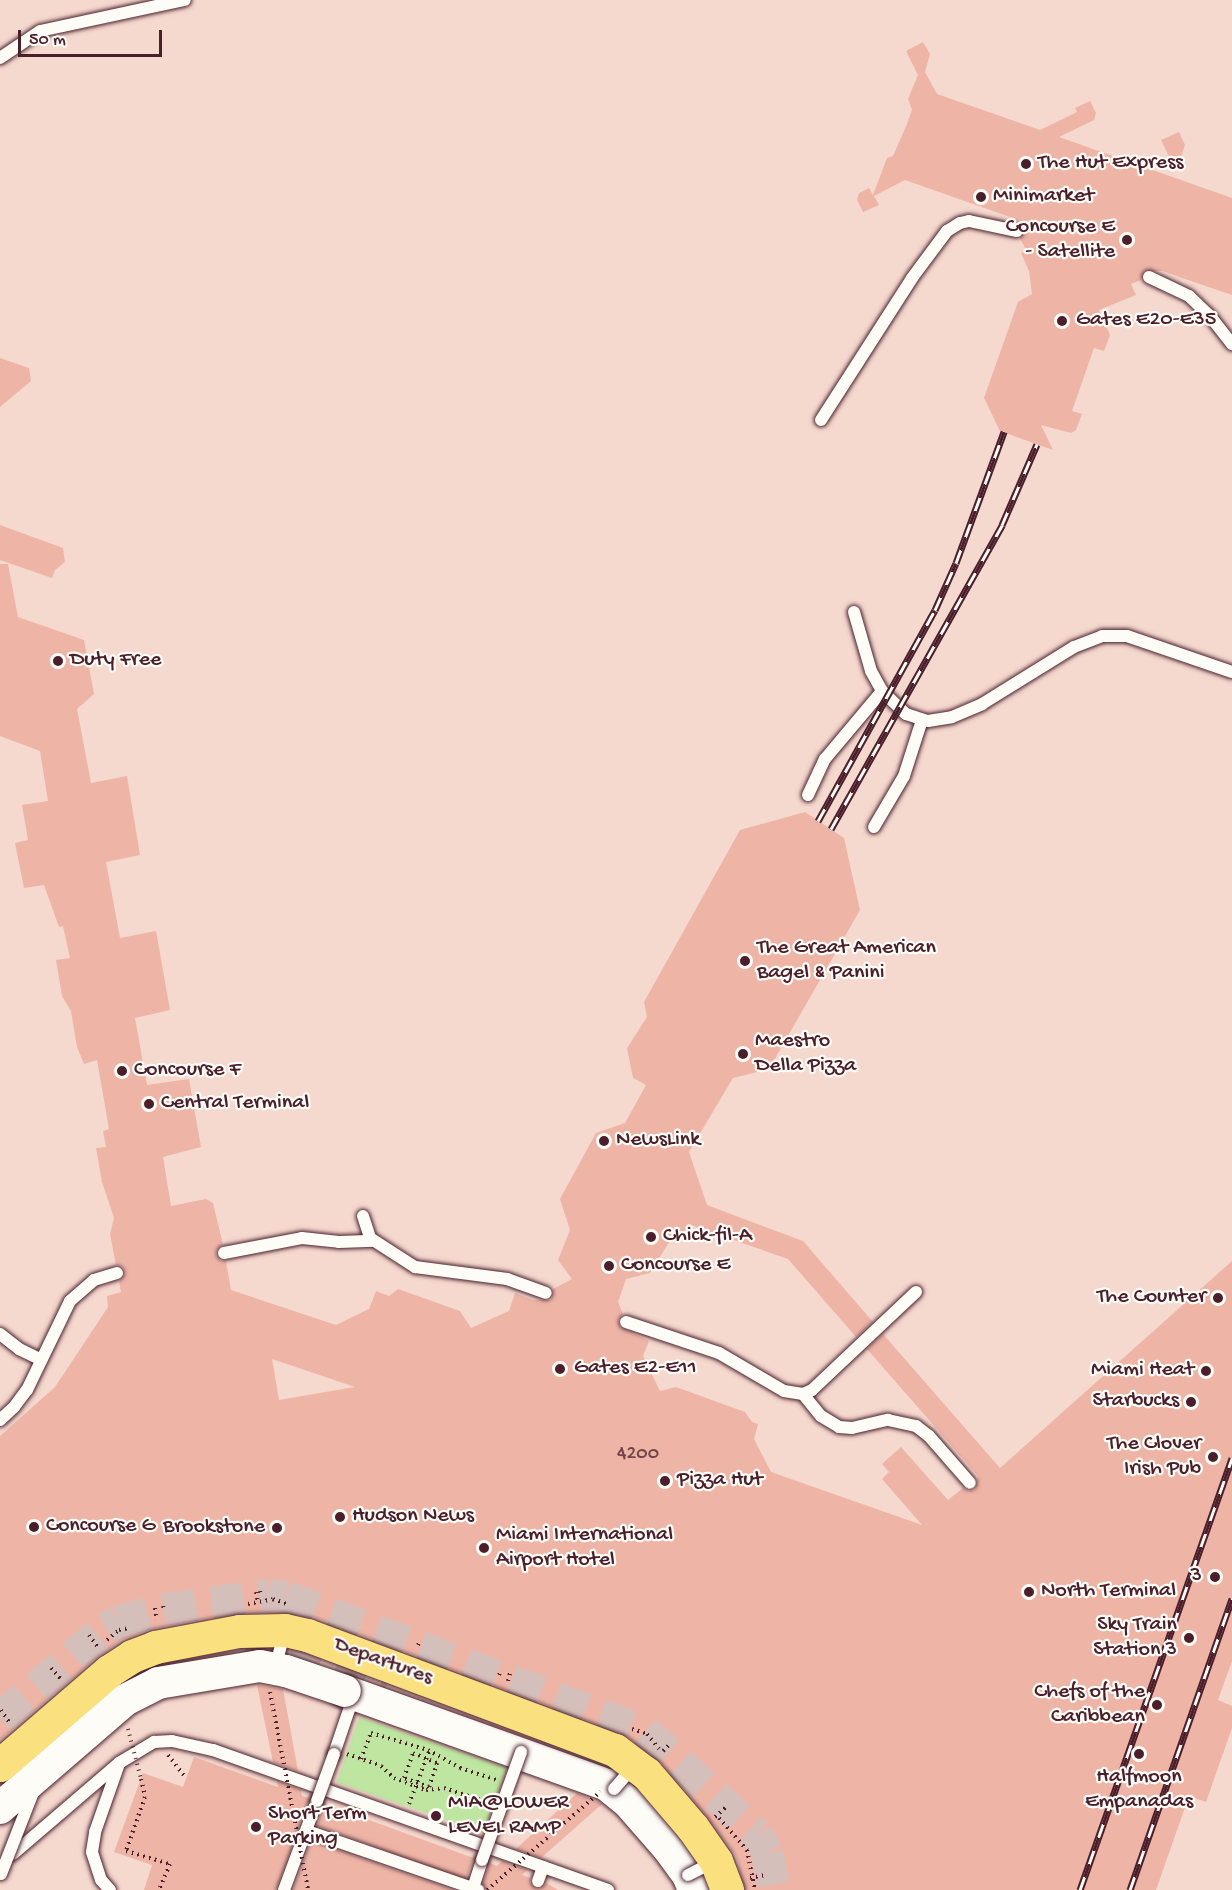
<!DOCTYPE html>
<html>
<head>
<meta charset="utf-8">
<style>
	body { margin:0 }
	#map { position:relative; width:1232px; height:1890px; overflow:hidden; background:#f8e7df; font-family:"Gochi Hand",sans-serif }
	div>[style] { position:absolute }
	.built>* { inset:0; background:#f5d8ce; transform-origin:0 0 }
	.green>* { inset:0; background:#bfe6a1; transform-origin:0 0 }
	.building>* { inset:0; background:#eeb5a7; transform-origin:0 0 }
	.secondary-tunnel>* { height:32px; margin-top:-16px; transform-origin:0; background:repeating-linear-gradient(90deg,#d5bfbb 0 32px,transparent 0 48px) }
	.path>* { height:4px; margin-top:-2px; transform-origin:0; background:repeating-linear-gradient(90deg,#4a1f2b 0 1.5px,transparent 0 6px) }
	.roads { filter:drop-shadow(0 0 2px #4a1f2b) drop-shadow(0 0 2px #4a1f2b) }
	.lane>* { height:12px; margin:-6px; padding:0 6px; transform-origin:6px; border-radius:6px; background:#fdfcf7 }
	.secondary>* { height:32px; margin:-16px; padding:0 16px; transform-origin:16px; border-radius:16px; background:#fdfcf7 }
	.rail>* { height:7px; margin-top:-3.5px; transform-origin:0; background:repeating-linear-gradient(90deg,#fdfcf7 0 14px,#4a1f2b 0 28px); box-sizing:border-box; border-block:2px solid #4a1f2b }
	.path-bridge>* { height:4px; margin-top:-2px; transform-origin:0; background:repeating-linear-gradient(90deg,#4a1f2b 0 1.5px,transparent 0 6px) }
	.bridges { filter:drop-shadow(0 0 2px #4a1f2b) drop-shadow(0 0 2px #4a1f2b) }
	.lane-bridge>* { height:12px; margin:-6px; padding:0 6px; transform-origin:6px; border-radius:6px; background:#fdfcf7 }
	.secondary-bridge>* { height:32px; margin:-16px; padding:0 16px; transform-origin:16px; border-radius:16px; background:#fdfcf7 }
	.primary-bridge>* { height:33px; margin:-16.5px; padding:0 16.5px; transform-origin:16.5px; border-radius:16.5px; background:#fbe080 }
	.dots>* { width:16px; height:16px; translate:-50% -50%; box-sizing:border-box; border:3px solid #fdfcf7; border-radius:50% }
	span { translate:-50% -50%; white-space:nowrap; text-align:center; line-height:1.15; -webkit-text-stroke:4.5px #fdfcf7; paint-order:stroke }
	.number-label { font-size:20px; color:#73444a }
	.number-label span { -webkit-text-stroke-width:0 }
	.poi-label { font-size:22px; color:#4a1f2b }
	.left { translate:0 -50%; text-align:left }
	.right { translate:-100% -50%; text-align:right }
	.street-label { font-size:22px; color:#4a1f2b }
	.scale { position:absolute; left:18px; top:30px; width:144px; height:27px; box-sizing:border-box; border:3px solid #4a1f2b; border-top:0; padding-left:8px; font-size:18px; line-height:21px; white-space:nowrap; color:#4a1f2b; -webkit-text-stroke:4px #fdfcf7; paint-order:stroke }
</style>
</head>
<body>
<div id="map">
	<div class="built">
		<div style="left:0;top:0;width:1232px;height:1890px"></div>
	</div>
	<div class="green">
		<div style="left:359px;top:1717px;width:156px;height:69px;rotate:19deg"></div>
	</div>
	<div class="building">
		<div style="clip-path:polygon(923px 42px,930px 54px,925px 72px,937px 94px,1040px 130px,1077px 112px,1075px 108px,1090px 101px,1096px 113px,1094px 120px,1059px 137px,1232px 198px,1232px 295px,1162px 271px,1144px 271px,1141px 280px,1131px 284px,1136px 295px,1099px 310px,1110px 335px,1104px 351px,1094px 348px,1072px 411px,1082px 414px,1076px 430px,1071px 433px,1041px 425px,1053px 450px,1000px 431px,984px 398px,1018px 302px,1032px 294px,1029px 271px,1021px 253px,1026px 250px,1020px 238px,1025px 232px,1023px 225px,1012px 222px,1010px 217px,905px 180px,874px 196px,879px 205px,863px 212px,857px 200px,859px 193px,869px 188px,873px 195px,887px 158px,893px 156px,907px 124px,912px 110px,908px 99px,918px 75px,906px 51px)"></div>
		<div style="clip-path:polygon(1179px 132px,1185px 145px,1176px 171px,1161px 140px)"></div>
		<div style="clip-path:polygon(0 358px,29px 368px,31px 381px,0 407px)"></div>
		<div style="clip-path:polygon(0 525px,63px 548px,65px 562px,55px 570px,52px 578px,0 560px)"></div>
		<div style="clip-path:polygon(evenodd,0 564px,8px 564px,18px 617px,84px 640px,94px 694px,77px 709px,91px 783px,127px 776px,140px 855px,106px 862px,120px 938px,156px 931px,170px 1010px,135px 1018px,147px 1085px,189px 1079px,201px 1147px,163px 1157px,171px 1206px,206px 1199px,213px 1203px,223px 1245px,216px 1250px,216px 1255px,221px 1261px,226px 1261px,231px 1290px,336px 1325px,369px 1309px,376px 1291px,389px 1296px,398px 1289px,460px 1311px,471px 1328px,509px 1311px,515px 1293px,533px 1300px,551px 1300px,553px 1289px,572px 1279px,558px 1260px,570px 1230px,560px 1199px,596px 1133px,625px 1123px,646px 1085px,633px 1078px,627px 1048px,647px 1017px,644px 1002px,740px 830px,805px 812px,844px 838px,860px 910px,769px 1069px,733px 1078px,689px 1152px,707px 1205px,803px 1241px,873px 1322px,856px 1337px,788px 1259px,688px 1224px,683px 1234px,676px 1231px,650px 1273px,626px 1279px,618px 1302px,623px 1314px,618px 1320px,620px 1327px,649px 1341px,643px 1356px,660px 1391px,676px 1387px,745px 1412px,752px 1422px,758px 1424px,754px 1439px,771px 1472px,922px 1525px,882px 1479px,889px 1472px,882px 1464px,901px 1447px,948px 1500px,963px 1488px,968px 1491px,975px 1490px,978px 1476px,867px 1349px,883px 1334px,1000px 1468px,1232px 1261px,1232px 1661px,1218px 1700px,1232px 1706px,1232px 1728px,1206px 1802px,1189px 1796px,1156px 1890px,745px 1890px,736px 1856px,707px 1816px,660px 1761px,626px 1735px,314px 1617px,289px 1612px,235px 1613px,151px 1629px,123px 1639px,97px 1657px,0 1740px,0 1436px,55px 1387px,108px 1307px,107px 1296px,121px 1292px,119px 1281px,125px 1274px,123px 1267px,116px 1265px,110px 1234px,114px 1218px,102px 1182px,96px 1148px,106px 1147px,103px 1131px,109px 1129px,97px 1060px,84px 1064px,77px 1047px,71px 1011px,62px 996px,56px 960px,70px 958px,63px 926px,59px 927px,44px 885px,24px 888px,15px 843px,28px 840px,22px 805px,48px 801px,40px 751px,0 736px,0 564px,272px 1359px,355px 1387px,279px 1400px,272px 1359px)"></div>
		<div style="clip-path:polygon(257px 1685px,283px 1689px,298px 1771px,273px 1762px)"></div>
		<div style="clip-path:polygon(194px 1757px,278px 1787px,277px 1781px,301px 1790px,302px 1796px,309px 1798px,276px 1890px,144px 1890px,152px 1865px,114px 1852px,143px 1773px,183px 1787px)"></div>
		<div style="clip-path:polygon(577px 1793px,602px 1804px,541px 1858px,516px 1849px)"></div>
		<div style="left:325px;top:1804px;width:158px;height:23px;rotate:20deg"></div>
		<div style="clip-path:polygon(311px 1841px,453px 1890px,293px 1890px)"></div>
		<div style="clip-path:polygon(502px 1861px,527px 1870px,522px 1875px,530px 1878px,530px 1883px,535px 1888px,540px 1889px,546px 1883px,558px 1890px,486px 1890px,483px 1884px,490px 1863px,497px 1866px)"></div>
	</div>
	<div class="secondary-tunnel">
		<div style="left:245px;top:1646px;width:46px;rotate:3.7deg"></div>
		<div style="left:291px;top:1649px;width:102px;rotate:18.8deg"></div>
		<div style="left:0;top:1718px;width:139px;rotate:-40.3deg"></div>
		<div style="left:106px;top:1628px;width:13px;rotate:-29deg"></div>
		<div style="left:117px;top:1622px;width:49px;rotate:-15.5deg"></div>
		<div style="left:164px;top:1609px;width:106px;rotate:-7.6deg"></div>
		<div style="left:269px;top:1595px;width:17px;rotate:7deg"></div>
		<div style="left:286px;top:1597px;width:383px;rotate:20.5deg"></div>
		<div style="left:645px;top:1731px;width:152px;rotate:42.6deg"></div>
		<div style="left:757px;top:1834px;width:21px;rotate:62deg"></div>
		<div style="left:767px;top:1853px;width:38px;rotate:79deg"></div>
	</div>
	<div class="path">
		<div style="left:260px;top:1591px;width:5px;rotate:79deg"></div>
		<div style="left:256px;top:1592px;width:10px;rotate:79deg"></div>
		<div style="left:163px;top:1606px;width:3px;rotate:72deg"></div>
		<div style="left:155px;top:1608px;width:12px;rotate:81deg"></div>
		<div style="left:89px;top:1635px;width:14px;rotate:54deg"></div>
		<div style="left:418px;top:1645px;width:4px;rotate:-63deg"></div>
		<div style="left:51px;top:1668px;width:15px;rotate:48deg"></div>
		<div style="left:499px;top:1675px;width:5px;rotate:-68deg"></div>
		<div style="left:508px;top:1681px;width:8px;rotate:-76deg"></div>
		<div style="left:1px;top:1710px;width:14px;rotate:56deg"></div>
		<div style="left:663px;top:1751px;width:8px;rotate:-45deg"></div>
		<div style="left:413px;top:1753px;width:26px;rotate:23deg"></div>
		<div style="left:437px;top:1763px;width:25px;rotate:108deg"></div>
		<div style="left:429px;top:1787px;width:27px;rotate:-160deg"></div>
		<div style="left:404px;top:1778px;width:27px;rotate:-70deg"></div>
		<div style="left:347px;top:1754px;width:36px;rotate:19deg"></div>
		<div style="left:381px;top:1766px;width:18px;rotate:43deg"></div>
		<div style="left:394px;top:1778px;width:34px;rotate:21deg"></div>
		<div style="left:426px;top:1790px;width:18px;rotate:-6deg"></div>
		<div style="left:444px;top:1788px;width:45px;rotate:18deg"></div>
		<div style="left:168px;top:1755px;width:29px;rotate:52deg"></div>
		<div style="left:361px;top:1759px;width:28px;rotate:-69deg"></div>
		<div style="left:371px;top:1733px;width:59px;rotate:16.6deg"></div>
		<div style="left:428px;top:1750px;width:37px;rotate:29deg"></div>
		<div style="left:460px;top:1768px;width:39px;rotate:18deg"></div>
		<div style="left:141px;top:1779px;width:18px;rotate:77deg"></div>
		<div style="left:145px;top:1797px;width:57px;rotate:109.4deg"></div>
		<div style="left:126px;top:1851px;width:46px;rotate:16.5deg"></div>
		<div style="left:170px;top:1864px;width:28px;rotate:113deg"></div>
		<div style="left:409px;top:1804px;width:59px;rotate:-69.1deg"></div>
		<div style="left:715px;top:1817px;width:15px;rotate:-42deg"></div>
		<div style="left:750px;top:1878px;width:15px;rotate:-11deg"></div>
	</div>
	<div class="roads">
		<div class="lane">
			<div style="left:0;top:58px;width:48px;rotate:-34deg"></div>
			<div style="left:40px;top:31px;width:148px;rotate:-12.1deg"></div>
			<div style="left:1149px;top:277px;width:44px;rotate:25.4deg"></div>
			<div style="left:1189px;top:296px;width:29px;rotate:44deg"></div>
			<div style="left:1210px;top:316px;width:36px;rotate:52deg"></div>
			<div style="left:821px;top:420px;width:169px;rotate:-57.3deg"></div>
			<div style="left:912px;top:278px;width:59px;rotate:-53.3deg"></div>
			<div style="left:947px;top:231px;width:15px;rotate:-32deg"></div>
			<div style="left:960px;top:223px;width:9px;rotate:-13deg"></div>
			<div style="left:969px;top:221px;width:49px;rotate:11.8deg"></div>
			<div style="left:854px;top:612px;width:61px;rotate:73.9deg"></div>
			<div style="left:871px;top:671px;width:23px;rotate:61deg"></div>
			<div style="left:882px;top:691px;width:33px;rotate:44deg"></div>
			<div style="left:906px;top:714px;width:23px;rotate:18deg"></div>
			<div style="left:928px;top:721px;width:24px;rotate:-9deg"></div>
			<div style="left:952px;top:717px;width:33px;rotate:-23deg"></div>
			<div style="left:982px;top:704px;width:108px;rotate:-31.8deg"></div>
			<div style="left:1074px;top:647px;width:30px;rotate:-21deg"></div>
			<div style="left:1102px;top:636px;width:25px"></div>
			<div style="left:1127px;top:636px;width:111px;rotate:18.9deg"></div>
			<div style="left:808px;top:795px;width:40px;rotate:-65deg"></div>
			<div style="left:825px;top:759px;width:89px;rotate:-50deg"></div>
			<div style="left:874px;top:827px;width:59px;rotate:-59.5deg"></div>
			<div style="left:904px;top:776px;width:59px;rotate:-72.2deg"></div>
			<div style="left:363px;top:1216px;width:23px;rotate:72deg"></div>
			<div style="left:370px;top:1238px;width:54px;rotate:32.8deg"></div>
			<div style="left:415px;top:1267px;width:93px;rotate:7.4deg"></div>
			<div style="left:507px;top:1279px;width:41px;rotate:19.7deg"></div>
			<div style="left:224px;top:1253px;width:79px;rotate:-10.9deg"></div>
			<div style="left:302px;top:1238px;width:37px;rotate:6deg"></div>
			<div style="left:339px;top:1242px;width:35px;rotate:-2deg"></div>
			<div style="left:626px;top:1322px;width:98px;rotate:18.4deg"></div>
			<div style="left:719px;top:1353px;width:75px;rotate:30.3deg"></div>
			<div style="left:784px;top:1391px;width:19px;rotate:9deg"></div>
			<div style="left:803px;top:1394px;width:10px;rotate:-24deg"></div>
			<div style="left:812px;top:1390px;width:143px;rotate:-43.3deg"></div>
			<div style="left:0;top:1334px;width:24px;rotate:38deg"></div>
			<div style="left:19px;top:1349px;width:25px;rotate:26deg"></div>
			<div style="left:803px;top:1394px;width:28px;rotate:51deg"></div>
			<div style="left:821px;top:1416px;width:21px;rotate:31deg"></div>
			<div style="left:839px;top:1427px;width:13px;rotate:4deg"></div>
			<div style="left:852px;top:1428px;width:37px;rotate:-13deg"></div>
			<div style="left:888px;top:1420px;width:29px;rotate:12deg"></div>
			<div style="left:916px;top:1426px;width:16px;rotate:38deg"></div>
			<div style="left:929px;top:1436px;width:62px;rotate:48.9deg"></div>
			<div style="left:0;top:1420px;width:19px;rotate:-43deg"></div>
			<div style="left:14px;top:1407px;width:21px;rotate:-53deg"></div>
			<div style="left:27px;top:1390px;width:99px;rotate:-64.2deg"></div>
			<div style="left:70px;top:1301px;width:32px;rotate:-41deg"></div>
			<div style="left:94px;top:1280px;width:24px;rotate:-17deg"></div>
			<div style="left:334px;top:1754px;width:62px;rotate:-71.3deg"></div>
			<div style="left:307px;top:1831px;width:181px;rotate:19deg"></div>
			<div style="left:13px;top:1854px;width:140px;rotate:-40.6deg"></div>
			<div style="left:119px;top:1763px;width:41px;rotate:-31deg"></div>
			<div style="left:154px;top:1742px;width:18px;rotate:-3deg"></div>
			<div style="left:172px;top:1741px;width:42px;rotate:12.4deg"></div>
			<div style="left:213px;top:1750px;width:419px;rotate:19.5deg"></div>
			<div style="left:538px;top:1881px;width:15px;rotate:-70deg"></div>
			<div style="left:473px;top:1888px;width:29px;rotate:-72deg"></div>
			<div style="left:110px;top:1890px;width:13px;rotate:-132deg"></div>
			<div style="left:101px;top:1880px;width:29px;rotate:-108deg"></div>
			<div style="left:92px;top:1852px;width:20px;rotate:-81deg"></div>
			<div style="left:95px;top:1832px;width:72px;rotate:-70.6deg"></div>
			<div style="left:284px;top:1890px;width:95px;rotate:-69.7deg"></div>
		</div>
		<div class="secondary">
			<div style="left:345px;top:1691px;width:278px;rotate:19.7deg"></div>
			<div style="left:607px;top:1785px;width:27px;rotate:39deg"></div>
			<div style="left:628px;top:1802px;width:62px;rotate:48.9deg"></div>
			<div style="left:669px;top:1849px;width:32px;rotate:54deg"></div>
			<div style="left:688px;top:1875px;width:16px;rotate:68deg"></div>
		</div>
	</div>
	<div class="rail">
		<div style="left:818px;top:821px;width:241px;rotate:-61deg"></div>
		<div style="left:935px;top:610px;width:51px;rotate:-65.9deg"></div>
		<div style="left:956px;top:563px;width:140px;rotate:-69.9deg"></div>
		<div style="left:831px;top:829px;width:349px;rotate:-60.6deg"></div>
		<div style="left:1002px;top:525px;width:88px;rotate:-66.6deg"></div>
		<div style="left:1080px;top:1890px;width:458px;rotate:-70.6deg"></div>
		<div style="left:1130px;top:1890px;width:309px;rotate:-70.7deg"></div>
	</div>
	<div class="path-bridge">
		<div style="left:248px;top:1604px;width:25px;rotate:-11deg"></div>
		<div style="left:273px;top:1599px;width:15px;rotate:20deg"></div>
		<div style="left:107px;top:1640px;width:16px;rotate:-40deg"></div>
		<div style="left:119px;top:1630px;width:10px;rotate:-11deg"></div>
		<div style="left:270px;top:1692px;width:202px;rotate:79.1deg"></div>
		<div style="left:128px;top:1729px;width:52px;rotate:75.4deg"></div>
		<div style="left:632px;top:1729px;width:16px;rotate:18deg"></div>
		<div style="left:647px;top:1734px;width:19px;rotate:51deg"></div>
		<div style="left:719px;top:1818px;width:43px;rotate:48.8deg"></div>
		<div style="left:747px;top:1850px;width:41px;rotate:78.7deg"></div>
		<div style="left:487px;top:1890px;width:150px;rotate:-40.9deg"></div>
	</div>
	<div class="bridges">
		<div class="lane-bridge">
			<div style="left:275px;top:1668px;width:38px;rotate:-75deg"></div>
			<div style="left:614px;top:1789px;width:32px;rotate:-49deg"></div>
			<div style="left:317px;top:1801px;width:50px;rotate:-70.1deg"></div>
			<div style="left:482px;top:1860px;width:115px;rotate:-70.1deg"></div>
			<div style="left:1px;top:1874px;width:90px;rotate:-68.6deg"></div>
			<div style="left:688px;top:1875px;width:30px;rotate:-27deg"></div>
		</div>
		<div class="secondary-bridge">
			<div style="left:0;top:1808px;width:165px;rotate:-40.8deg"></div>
			<div style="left:125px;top:1700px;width:37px;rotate:-27deg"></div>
			<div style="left:158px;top:1683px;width:103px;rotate:-9.5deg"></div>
			<div style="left:260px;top:1666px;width:26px;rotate:11deg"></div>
			<div style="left:286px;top:1671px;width:62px;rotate:18.7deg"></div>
		</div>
		<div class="primary-bridge">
			<div style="left:0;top:1765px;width:144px;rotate:-40.8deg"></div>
			<div style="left:109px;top:1671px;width:27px;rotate:-33deg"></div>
			<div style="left:132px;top:1656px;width:25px;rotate:-21deg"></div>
			<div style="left:155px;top:1647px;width:86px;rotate:-10.8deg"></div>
			<div style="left:239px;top:1631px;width:46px;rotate:-1.2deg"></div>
			<div style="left:285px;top:1630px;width:23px;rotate:13deg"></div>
			<div style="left:307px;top:1635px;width:329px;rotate:20.5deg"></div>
			<div style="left:615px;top:1750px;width:39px;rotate:37deg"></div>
			<div style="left:646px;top:1773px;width:72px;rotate:49.5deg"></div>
			<div style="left:693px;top:1828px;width:40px;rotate:55.1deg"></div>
			<div style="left:716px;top:1861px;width:31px;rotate:69deg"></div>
		</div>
	</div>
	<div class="dots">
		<div style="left:1026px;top:164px;background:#4a1f2b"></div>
		<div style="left:981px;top:197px;background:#4a1f2b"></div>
		<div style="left:1127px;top:240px;background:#4a1f2b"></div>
		<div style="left:1062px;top:321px;background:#4a1f2b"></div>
		<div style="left:58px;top:661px;background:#4a1f2b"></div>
		<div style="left:745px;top:961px;background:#4a1f2b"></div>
		<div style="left:743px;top:1054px;background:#4a1f2b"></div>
		<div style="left:122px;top:1071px;background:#4a1f2b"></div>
		<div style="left:149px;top:1104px;background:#4a1f2b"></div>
		<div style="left:604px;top:1141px;background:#4a1f2b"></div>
		<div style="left:651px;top:1237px;background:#4a1f2b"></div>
		<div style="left:609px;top:1266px;background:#4a1f2b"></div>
		<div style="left:1218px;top:1298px;background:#4a1f2b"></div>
		<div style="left:560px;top:1369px;background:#4a1f2b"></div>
		<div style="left:1206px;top:1371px;background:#4a1f2b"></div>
		<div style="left:1191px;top:1402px;background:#4a1f2b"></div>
		<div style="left:1213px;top:1457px;background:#4a1f2b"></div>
		<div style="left:665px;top:1481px;background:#4a1f2b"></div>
		<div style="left:340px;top:1517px;background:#4a1f2b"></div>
		<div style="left:34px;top:1527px;background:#4a1f2b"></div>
		<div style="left:277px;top:1528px;background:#4a1f2b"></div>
		<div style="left:484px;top:1548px;background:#4a1f2b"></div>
		<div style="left:1215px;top:1577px;background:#4a1f2b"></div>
		<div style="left:1029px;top:1592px;background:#4a1f2b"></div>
		<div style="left:1189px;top:1638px;background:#4a1f2b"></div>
		<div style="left:1157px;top:1705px;background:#4a1f2b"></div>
		<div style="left:1139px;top:1754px;background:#4a1f2b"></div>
		<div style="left:436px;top:1816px;background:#4a1f2b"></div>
		<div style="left:256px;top:1827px;background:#4a1f2b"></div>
	</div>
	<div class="number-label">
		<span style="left:638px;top:1454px">4200</span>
	</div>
	<div class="poi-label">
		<span class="left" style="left:1038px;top:164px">The Hut Express</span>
		<span class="left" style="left:993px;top:197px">Minimarket</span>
		<span class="right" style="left:1115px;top:240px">Concourse E<br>- Satellite</span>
		<span class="left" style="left:1076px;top:321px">Gates E20-E35</span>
		<span class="left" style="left:70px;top:661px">Duty Free</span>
		<span class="left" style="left:757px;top:961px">The Great American<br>Bagel &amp; Panini</span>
		<span class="left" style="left:755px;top:1054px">Maestro<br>Della Pizza</span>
		<span class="left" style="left:134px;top:1071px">Concourse F</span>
		<span class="left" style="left:161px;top:1104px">Central Terminal</span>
		<span class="left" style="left:616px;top:1141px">NewsLink</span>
		<span class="left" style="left:663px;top:1237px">Chick-fil-A</span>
		<span class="left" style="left:621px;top:1266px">Concourse E</span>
		<span class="right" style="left:1206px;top:1298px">The Counter</span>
		<span class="left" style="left:574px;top:1369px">Gates E2-E11</span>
		<span class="right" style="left:1194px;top:1371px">Miami Heat</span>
		<span class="right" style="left:1179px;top:1402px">Starbucks</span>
		<span class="right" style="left:1201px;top:1457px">The Clover<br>Irish Pub</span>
		<span class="left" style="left:677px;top:1481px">Pizza Hut</span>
		<span class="left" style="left:352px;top:1517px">Hudson News</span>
		<span class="left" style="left:46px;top:1527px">Concourse G</span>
		<span class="right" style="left:265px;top:1528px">Brookstone</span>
		<span class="left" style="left:496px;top:1548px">Miami International<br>Airport Hotel</span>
		<span class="right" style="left:1202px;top:1577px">3</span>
		<span class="left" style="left:1041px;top:1592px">North Terminal</span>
		<span class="right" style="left:1177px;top:1638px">Sky Train<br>Station 3</span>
		<span class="right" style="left:1145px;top:1705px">Chefs of the<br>Caribbean</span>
		<span style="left:1139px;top:1790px">Halfmoon<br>Empanadas</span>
		<span class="left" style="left:448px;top:1816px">MIA@LOWER<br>LEVEL RAMP</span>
		<span class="left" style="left:268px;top:1827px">Short Term<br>Parking</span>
	</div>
	<div class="street-label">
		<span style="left:383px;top:1662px;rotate:20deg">Departures</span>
	</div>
	<div class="scale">50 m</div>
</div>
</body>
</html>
